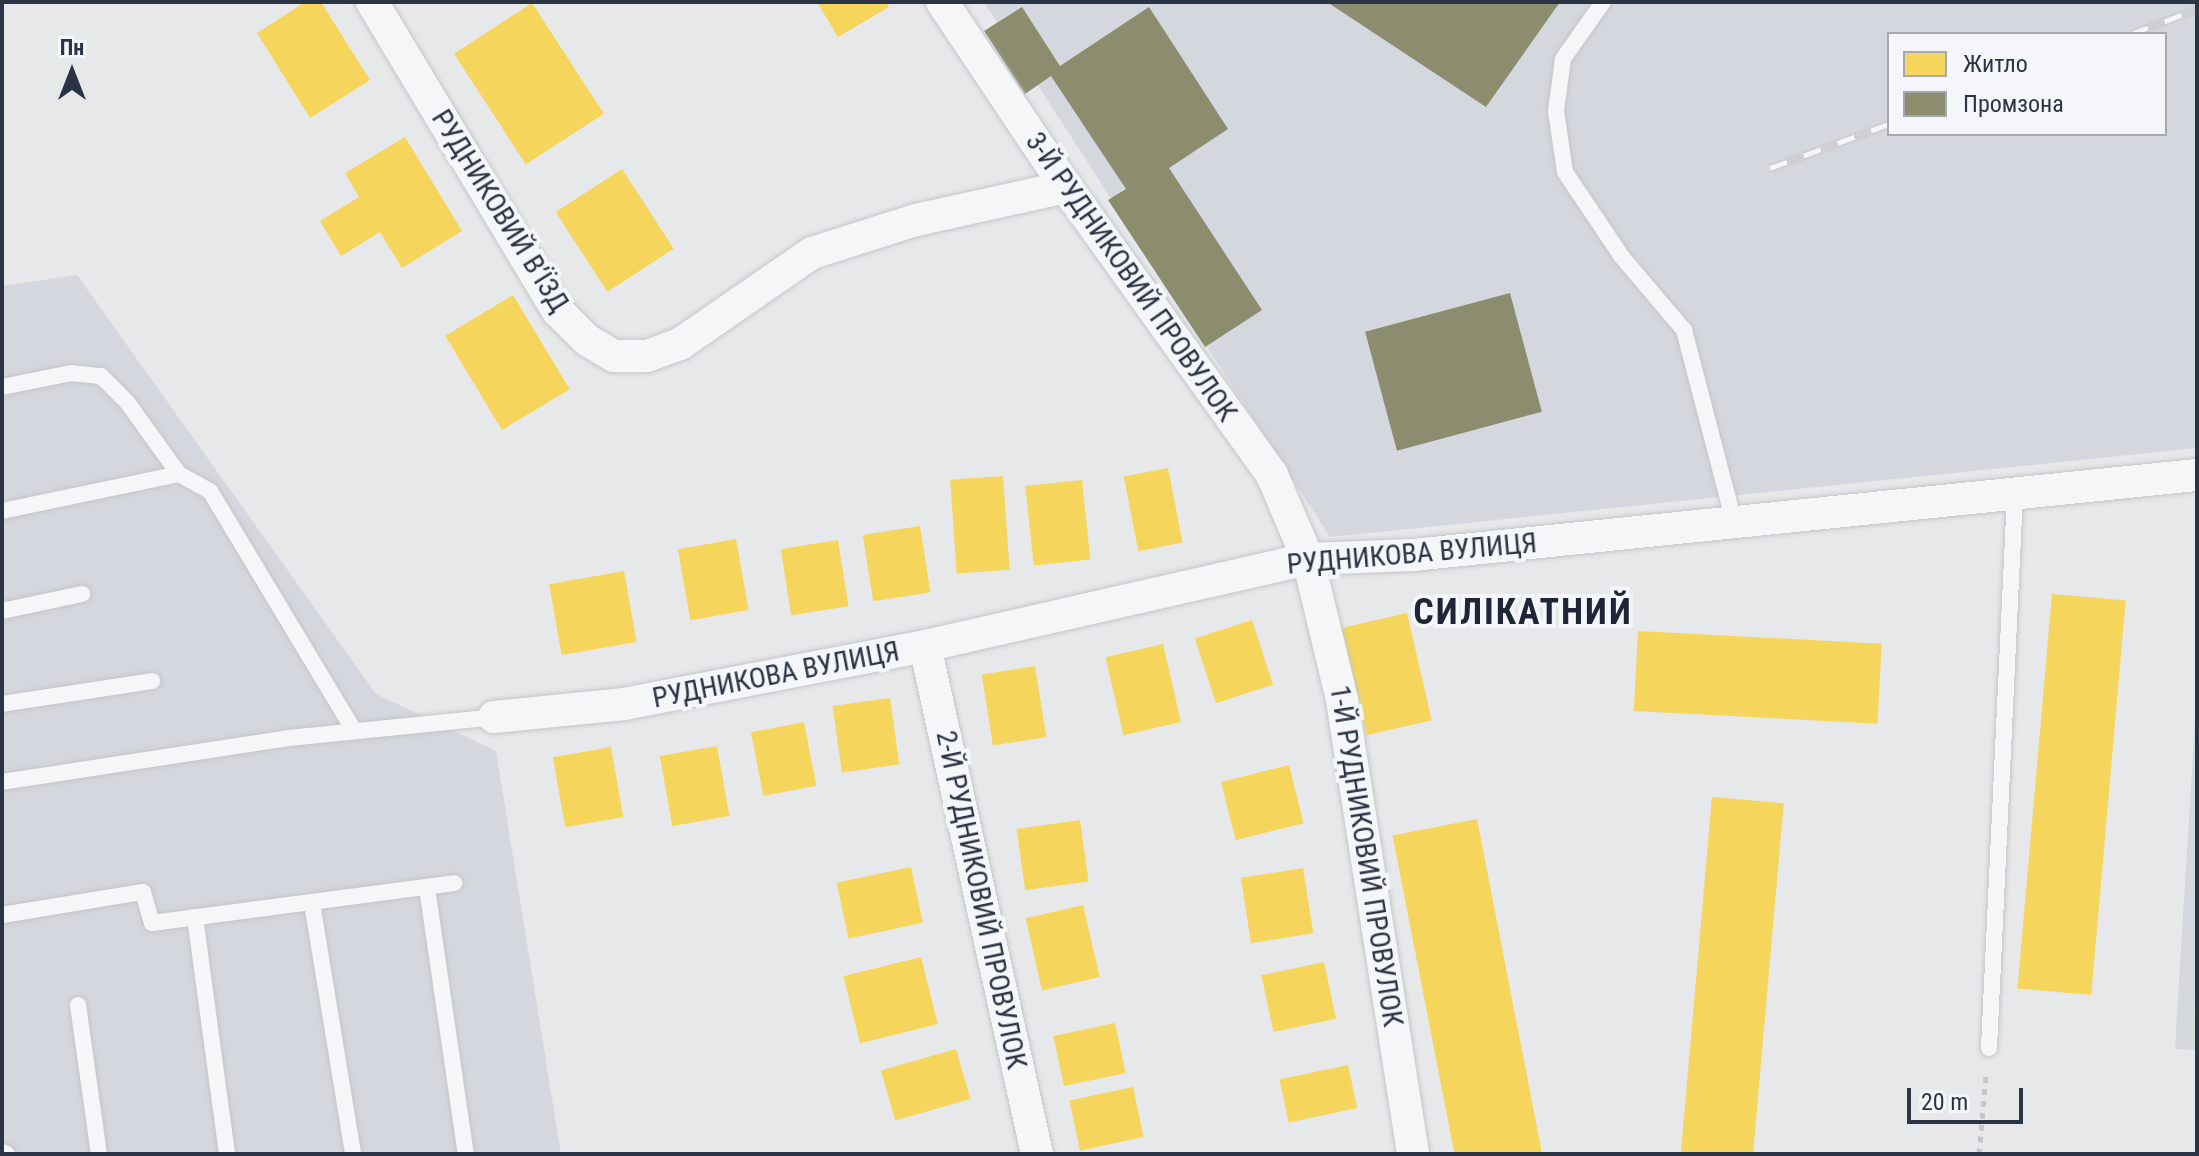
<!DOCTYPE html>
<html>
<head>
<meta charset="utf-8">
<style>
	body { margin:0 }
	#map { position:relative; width:2199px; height:1156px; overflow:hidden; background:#e6e8ea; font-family:"Roboto Condensed",sans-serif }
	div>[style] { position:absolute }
	.built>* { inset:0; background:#d4d7dd }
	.green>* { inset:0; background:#d6ded6 }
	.homes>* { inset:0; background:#f6d55c; transform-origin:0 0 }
	.industry>* { inset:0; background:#8c8c6e; transform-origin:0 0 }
	.path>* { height:5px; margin-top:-2.5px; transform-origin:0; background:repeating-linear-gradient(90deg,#c5c6ca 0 6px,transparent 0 12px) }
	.roads { filter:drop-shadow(0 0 2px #c4c6c8) drop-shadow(0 0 2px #c4c6c8) }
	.lane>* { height:16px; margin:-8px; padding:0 8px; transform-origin:8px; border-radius:8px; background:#f5f6f7 }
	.street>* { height:32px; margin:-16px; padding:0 16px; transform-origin:16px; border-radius:16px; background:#f5f6f7 }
	.rail>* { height:9px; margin-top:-4.5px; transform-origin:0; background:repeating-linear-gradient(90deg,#f4f6f9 0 18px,#cecfd2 0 36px); box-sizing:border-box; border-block:2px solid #cecfd2 }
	span { translate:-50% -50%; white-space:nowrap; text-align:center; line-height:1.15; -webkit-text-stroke:8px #f4f6f9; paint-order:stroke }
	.street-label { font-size:28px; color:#2b3445 }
	.district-label { font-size:36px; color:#1d2536; font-weight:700; letter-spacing:2px }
	.frame { position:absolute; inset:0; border:4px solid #2b3445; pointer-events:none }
	.legend { position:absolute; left:1887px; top:32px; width:280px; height:104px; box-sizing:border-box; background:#f4f6f9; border:2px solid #a4a8b1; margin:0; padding:10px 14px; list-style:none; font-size:24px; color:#2b3445 }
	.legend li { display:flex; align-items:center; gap:16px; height:40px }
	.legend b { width:40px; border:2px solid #a4a8b1 }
	.north { position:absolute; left:32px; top:32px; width:80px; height:80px; -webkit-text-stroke:6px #f4f6f9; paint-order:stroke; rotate:0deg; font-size:22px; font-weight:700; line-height:32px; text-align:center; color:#2b3445 }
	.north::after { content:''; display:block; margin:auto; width:28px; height:36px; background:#2b3445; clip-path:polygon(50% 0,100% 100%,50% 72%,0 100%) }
	.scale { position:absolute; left:1907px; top:1088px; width:116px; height:36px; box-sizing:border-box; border:4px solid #2b3445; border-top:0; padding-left:10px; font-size:24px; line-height:28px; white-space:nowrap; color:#2b3445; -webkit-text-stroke:6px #f4f6f9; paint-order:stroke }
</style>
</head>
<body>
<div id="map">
	<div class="built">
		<div style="clip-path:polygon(evenodd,984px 2px,2197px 2px,2197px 448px,1330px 537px,984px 2px,1889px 34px,2165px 34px,2165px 134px,1889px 134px,1889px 34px)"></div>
		<div style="clip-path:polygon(77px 275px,376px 694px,496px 751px,561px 1154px,2px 1154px,2px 286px)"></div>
		<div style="clip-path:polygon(2197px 687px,2197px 1050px,2175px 1049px)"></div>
	</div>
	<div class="green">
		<div style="clip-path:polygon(2196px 973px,2197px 973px,2197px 1046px,2191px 1045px)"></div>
	</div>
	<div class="homes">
		<div style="clip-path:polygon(305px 2px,321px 2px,370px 80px,310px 118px,257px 33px)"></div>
		<div style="clip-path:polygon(817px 2px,886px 2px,889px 7px,838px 37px)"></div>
		<div style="left:532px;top:3px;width:132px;height:93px;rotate:57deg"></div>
		<div style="clip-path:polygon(405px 137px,462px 231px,402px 268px,380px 232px,341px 256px,320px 221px,359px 197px,345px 173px)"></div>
		<div style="left:622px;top:169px;width:95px;height:79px;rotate:57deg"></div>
		<div style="left:513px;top:295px;width:110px;height:79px;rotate:59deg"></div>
		<div style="left:1168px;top:468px;width:76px;height:45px;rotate:79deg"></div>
		<div style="left:1003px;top:476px;width:94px;height:53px;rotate:86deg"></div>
		<div style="left:1082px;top:480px;width:80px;height:57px;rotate:84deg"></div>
		<div style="left:920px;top:526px;width:67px;height:58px;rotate:81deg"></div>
		<div style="left:736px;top:539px;width:72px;height:59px;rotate:80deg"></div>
		<div style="left:838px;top:540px;width:67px;height:58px;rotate:81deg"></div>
		<div style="left:624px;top:571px;width:72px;height:76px;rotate:80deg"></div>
		<div style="left:2052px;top:594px;width:74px;height:396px;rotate:5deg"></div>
		<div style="left:1407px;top:613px;width:110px;height:67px;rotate:77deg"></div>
		<div style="left:1252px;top:620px;width:68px;height:60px;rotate:72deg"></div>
		<div style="left:1638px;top:631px;width:244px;height:80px;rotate:3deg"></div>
		<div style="left:1163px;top:644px;width:80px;height:59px;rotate:77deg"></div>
		<div style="left:1035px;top:666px;width:72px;height:54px;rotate:81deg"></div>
		<div style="left:890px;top:698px;width:67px;height:58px;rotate:82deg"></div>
		<div style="left:804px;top:722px;width:65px;height:54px;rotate:79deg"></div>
		<div style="left:717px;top:746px;width:71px;height:58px;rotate:80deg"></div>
		<div style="left:611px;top:747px;width:71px;height:59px;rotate:80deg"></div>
		<div style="left:1289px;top:765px;width:60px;height:70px;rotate:76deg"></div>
		<div style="left:1712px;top:797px;width:72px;height:358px;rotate:5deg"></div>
		<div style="left:1477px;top:819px;width:342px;height:86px;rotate:79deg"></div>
		<div style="left:1080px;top:820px;width:62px;height:64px;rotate:82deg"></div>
		<div style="left:911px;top:867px;width:57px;height:76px;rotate:78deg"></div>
		<div style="left:1303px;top:868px;width:66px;height:63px;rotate:81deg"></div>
		<div style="left:1083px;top:905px;width:74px;height:59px;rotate:77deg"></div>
		<div style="left:921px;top:957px;width:69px;height:80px;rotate:76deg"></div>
		<div style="left:1324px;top:962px;width:58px;height:64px;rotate:78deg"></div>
		<div style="left:1115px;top:1023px;width:51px;height:63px;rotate:78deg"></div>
		<div style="left:956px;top:1049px;width:52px;height:78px;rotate:74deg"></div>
		<div style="left:1348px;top:1065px;width:44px;height:70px;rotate:78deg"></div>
		<div style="left:1133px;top:1087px;width:51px;height:65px;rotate:78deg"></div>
	</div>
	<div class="industry">
		<div style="clip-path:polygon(1327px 2px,1560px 2px,1486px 107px)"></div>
		<div style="clip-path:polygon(1022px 7px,1060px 66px,1149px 7px,1228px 129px,1169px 168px,1262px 310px,1205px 347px,1108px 200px,1126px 189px,1051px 76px,1025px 94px,984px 31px)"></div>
		<div style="left:1510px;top:293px;width:123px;height:150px;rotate:75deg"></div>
	</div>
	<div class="path">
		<div style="left:1979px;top:1154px;width:79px;rotate:-84.9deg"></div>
	</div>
	<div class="roads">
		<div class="lane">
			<div style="left:1603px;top:2px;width:70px;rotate:125.1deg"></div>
			<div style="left:1563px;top:59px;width:52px;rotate:97.7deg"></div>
			<div style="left:1556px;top:111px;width:62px;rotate:81.6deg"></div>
			<div style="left:1565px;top:172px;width:102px;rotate:56.2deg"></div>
			<div style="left:1622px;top:257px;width:96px;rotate:49.7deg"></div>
			<div style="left:1684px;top:330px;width:198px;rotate:75.4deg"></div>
			<div style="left:2px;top:387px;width:70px;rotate:-11.5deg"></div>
			<div style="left:71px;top:373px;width:30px;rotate:6deg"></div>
			<div style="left:101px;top:376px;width:37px;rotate:45deg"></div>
			<div style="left:127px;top:402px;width:89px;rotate:54.2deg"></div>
			<div style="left:179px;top:474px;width:35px;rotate:29deg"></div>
			<div style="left:210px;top:491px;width:280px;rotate:59deg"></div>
			<div style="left:2px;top:511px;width:181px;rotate:-11.8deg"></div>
			<div style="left:2px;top:611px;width:82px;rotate:-12deg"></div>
			<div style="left:2px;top:704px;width:152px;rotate:-8.7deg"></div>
			<div style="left:2px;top:782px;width:290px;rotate:-8.7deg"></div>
			<div style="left:289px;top:738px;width:206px;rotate:-5.8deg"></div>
			<div style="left:427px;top:888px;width:269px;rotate:81.7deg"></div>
			<div style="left:312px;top:903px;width:254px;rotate:80.7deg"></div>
			<div style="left:2px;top:915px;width:143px;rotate:-9.3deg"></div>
			<div style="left:143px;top:892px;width:32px;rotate:74deg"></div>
			<div style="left:152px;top:923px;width:305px;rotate:-7.5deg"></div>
			<div style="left:195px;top:917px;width:239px;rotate:82.3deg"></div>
			<div style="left:78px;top:1005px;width:150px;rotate:82deg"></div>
			<div style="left:1989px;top:1048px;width:555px;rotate:-87.31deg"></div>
			<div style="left:2px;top:1152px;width:5px;rotate:22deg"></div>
		</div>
		<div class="street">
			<div style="left:372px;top:2px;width:361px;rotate:59deg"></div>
			<div style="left:558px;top:311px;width:41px;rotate:45deg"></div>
			<div style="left:587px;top:340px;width:31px;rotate:31deg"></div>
			<div style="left:614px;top:356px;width:33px"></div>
			<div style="left:647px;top:356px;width:35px;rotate:-20deg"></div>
			<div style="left:680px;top:344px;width:160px;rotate:-34.6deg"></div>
			<div style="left:812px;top:253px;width:109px;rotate:-17.6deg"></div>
			<div style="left:916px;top:220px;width:154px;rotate:-12.4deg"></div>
			<div style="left:942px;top:2px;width:223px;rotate:56.2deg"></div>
			<div style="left:1066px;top:187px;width:354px;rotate:54.4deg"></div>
			<div style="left:1272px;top:475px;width:91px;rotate:66.8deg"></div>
			<div style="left:1308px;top:559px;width:145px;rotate:76.4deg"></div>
			<div style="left:1342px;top:700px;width:460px;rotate:81.1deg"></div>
			<div style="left:925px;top:646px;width:520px;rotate:77.57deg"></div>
			<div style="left:494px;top:717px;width:131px;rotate:-5.7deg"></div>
			<div style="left:624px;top:704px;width:307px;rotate:-10.9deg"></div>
			<div style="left:925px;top:646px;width:393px;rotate:-12.8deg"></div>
			<div style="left:1308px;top:559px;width:105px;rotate:-2.2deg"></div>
			<div style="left:1413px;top:555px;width:788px;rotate:-5.83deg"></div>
		</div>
	</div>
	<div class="rail">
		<div style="left:2131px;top:34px;width:71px;rotate:-20.7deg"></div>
		<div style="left:1770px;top:168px;width:127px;rotate:-20.3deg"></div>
	</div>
	<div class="street-label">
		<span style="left:500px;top:211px;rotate:58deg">РУДНИКОВИЙ В’ЇЗД</span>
		<span style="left:1131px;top:277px;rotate:55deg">3-Й РУДНИКОВИЙ ПРОВУЛОК</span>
		<span style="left:1412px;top:554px;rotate:-5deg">РУДНИКОВА ВУЛИЦЯ</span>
		<span style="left:776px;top:675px;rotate:-11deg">РУДНИКОВА ВУЛИЦЯ</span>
		<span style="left:1366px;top:856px;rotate:81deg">1-Й РУДНИКОВИЙ ПРОВУЛОК</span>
		<span style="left:981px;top:900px;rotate:78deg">2-Й РУДНИКОВИЙ ПРОВУЛОК</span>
	</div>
	<div class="district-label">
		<span style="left:1523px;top:613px">СИЛІКАТНИЙ</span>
	</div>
	<div class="frame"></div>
	<ul class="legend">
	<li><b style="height:22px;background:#f6d55c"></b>Житло</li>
	<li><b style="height:22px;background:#8c8c6e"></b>Промзона</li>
	</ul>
	<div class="north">Пн</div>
	<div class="scale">20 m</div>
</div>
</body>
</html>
